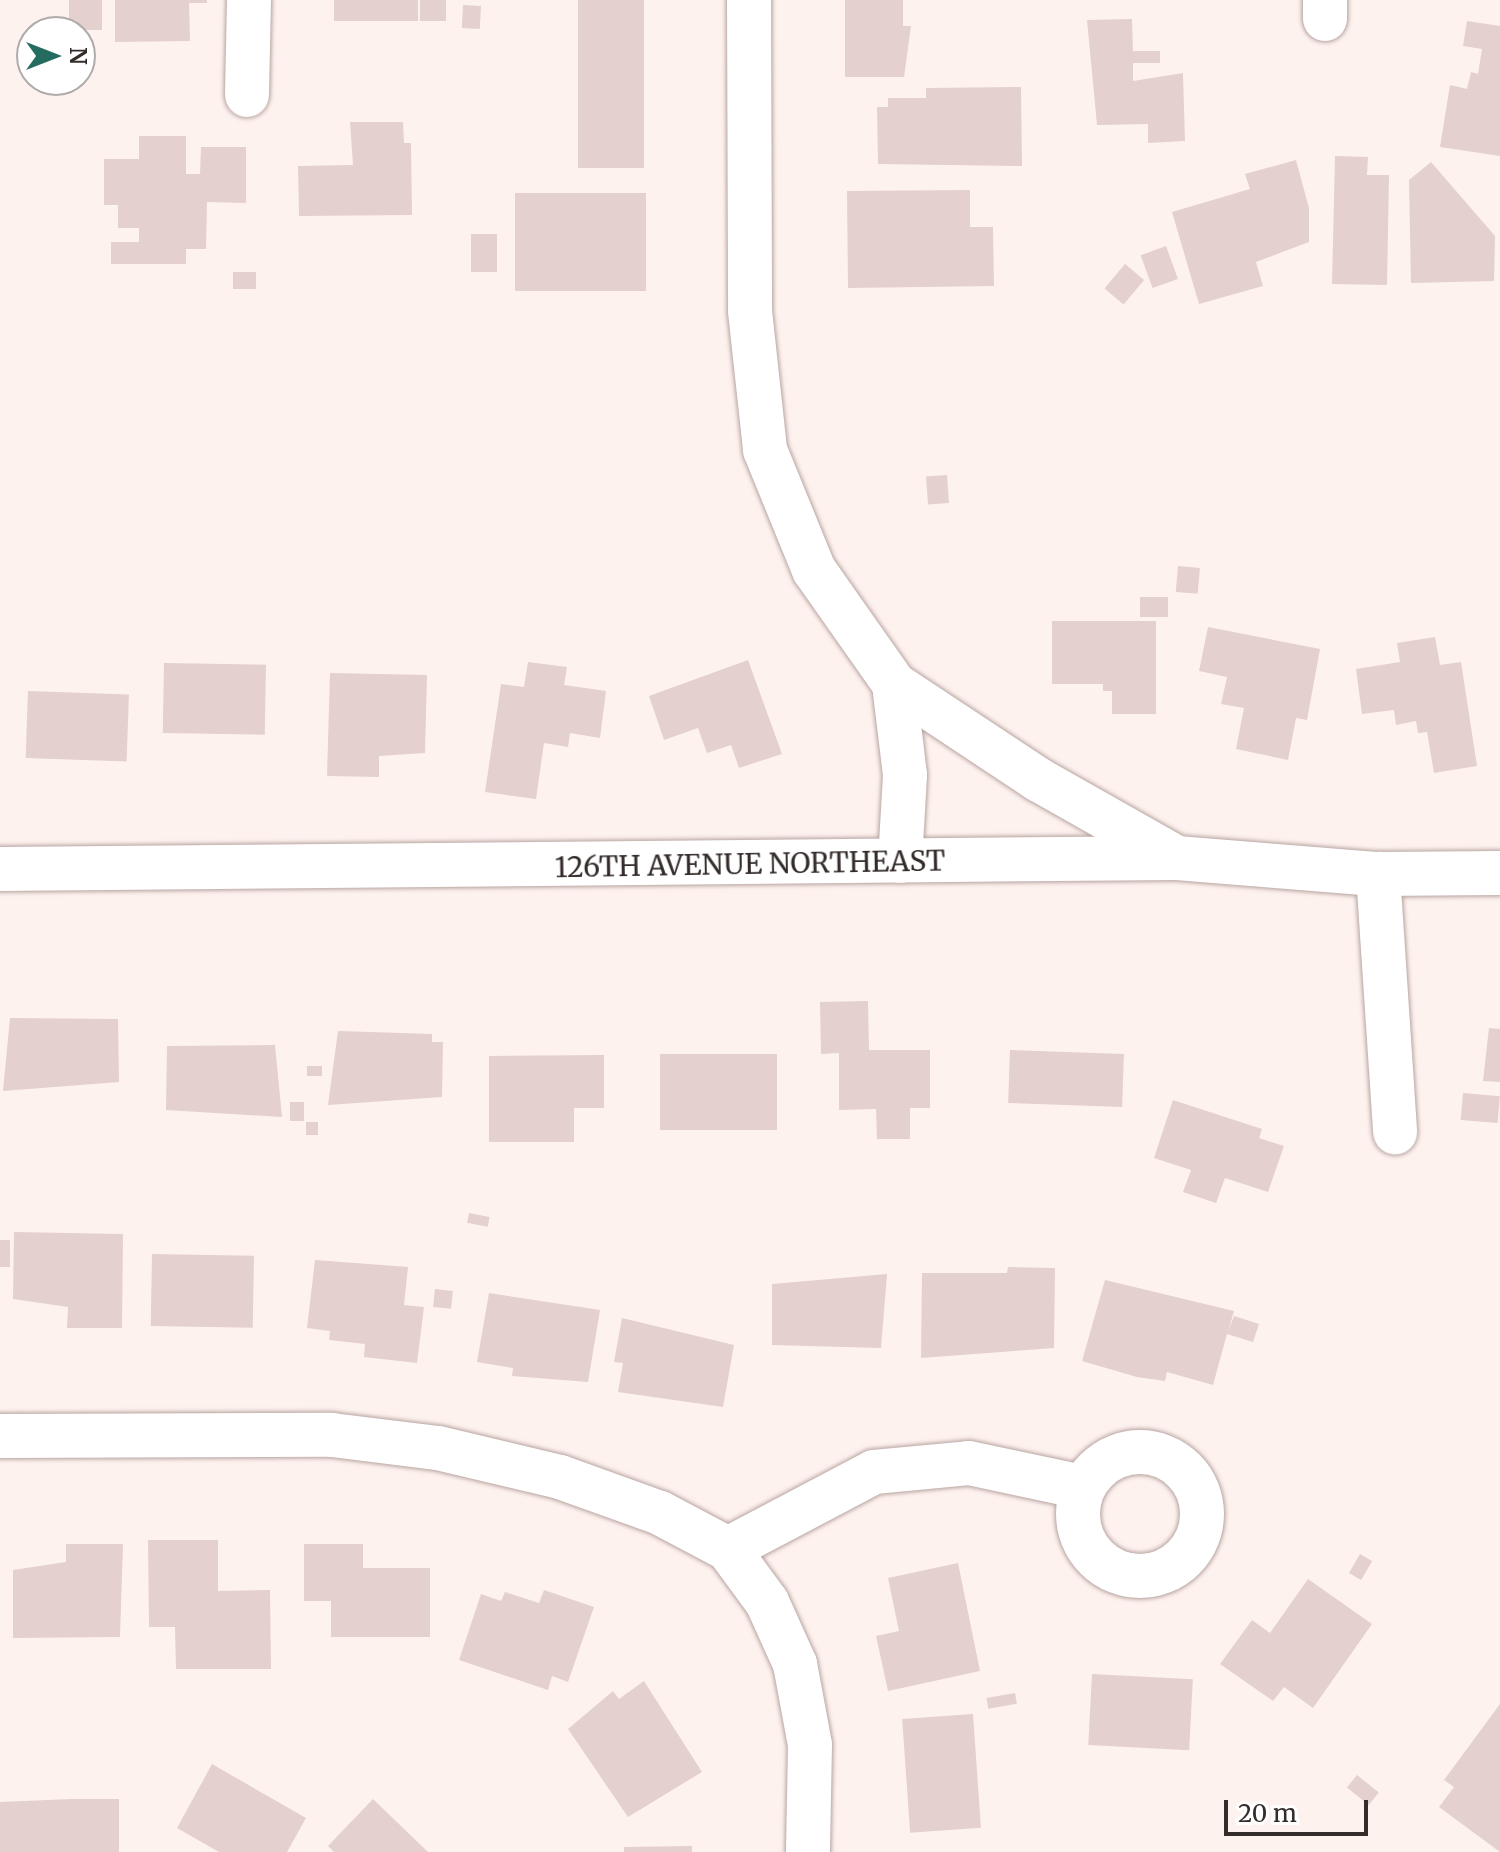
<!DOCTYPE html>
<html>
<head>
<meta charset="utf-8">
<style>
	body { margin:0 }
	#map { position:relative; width:1500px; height:1852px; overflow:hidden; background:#fef2ef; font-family:Merriweather,serif }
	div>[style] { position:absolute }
	.building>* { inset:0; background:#e4d0cc; transform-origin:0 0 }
	.roads { filter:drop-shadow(0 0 2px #b8a5a1) drop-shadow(0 0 2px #b8a5a1) }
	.street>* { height:44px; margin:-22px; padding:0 22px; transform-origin:22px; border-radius:22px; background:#fff }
	.street>.ring { margin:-22px; padding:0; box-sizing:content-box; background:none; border:44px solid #fff; border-radius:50% }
	span { translate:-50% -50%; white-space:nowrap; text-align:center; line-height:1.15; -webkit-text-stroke:8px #fff; paint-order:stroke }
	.street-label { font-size:28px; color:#342c2b }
	.north { position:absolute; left:16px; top:16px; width:80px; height:80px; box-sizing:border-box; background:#fff; border:2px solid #aeabaa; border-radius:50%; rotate:90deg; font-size:22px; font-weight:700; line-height:32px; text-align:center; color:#342c2b }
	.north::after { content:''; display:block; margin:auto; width:28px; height:36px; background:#246b60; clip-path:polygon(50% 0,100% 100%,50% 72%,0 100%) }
	.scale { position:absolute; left:1224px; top:1800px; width:144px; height:36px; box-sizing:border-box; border:4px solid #342c2b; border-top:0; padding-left:10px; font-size:24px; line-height:28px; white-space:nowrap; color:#342c2b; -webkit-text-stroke:6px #fff; paint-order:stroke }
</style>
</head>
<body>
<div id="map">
	<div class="building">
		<div style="left:69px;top:0;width:33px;height:30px"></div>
		<div style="clip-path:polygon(115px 0,207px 0,207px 3px,189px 3px,190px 41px,115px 42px)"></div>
		<div style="left:334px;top:0;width:84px;height:21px"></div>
		<div style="left:420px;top:0;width:26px;height:21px"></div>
		<div style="left:578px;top:0;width:66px;height:168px"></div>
		<div style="clip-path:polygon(845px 0,903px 0,903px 26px,911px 26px,904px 77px,845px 77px)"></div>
		<div style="left:463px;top:5px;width:18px;height:23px;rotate:3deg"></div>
		<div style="clip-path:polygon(1132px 19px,1133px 51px,1160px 51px,1160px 63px,1133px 63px,1133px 81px,1183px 73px,1185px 141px,1148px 143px,1148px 124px,1097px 125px,1087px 20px)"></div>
		<div style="clip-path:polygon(1467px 21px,1500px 26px,1500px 156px,1440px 147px,1450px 85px,1467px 89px,1471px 72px,1478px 74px,1482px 49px,1463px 46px)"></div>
		<div style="clip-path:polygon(1021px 87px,1022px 166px,878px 164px,877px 107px,888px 107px,888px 98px,926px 98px,926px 88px)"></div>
		<div style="clip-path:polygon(350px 122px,403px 122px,404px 143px,411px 143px,412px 215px,299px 216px,298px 166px,353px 165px)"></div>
		<div style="clip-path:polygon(139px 136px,186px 136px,186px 174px,200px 174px,201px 147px,246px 147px,246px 203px,207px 202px,206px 249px,186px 249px,186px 264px,111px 264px,111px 242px,139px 242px,139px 228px,118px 228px,118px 205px,104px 205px,104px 159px,139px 159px)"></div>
		<div style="clip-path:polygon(1335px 156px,1368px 157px,1367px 175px,1389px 175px,1387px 285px,1332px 284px)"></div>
		<div style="clip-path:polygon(1296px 160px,1309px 208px,1309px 242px,1256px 262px,1263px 286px,1199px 304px,1172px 212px,1250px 189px,1245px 174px)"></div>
		<div style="clip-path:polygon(1431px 162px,1495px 236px,1494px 281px,1411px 283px,1409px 180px)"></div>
		<div style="clip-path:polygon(970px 190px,970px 227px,993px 227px,994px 286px,848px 288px,847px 191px)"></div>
		<div style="left:646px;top:193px;width:98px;height:131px;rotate:90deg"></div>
		<div style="left:471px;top:234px;width:26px;height:38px"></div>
		<div style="left:1166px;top:246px;width:35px;height:27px;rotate:70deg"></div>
		<div style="left:1125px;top:264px;width:25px;height:32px;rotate:40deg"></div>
		<div style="left:233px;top:272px;width:23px;height:17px"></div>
		<div style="left:947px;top:475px;width:28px;height:21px;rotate:86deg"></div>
		<div style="left:1178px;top:566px;width:22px;height:26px;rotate:5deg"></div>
		<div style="left:1140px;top:597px;width:28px;height:20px"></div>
		<div style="clip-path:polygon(1052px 621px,1156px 621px,1156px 714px,1112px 714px,1112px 691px,1103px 691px,1103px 684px,1052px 684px)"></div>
		<div style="clip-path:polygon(1208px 627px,1320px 649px,1307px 720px,1296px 718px,1288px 760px,1236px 749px,1244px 708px,1221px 704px,1227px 677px,1199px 671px)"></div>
		<div style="clip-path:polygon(1435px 637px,1440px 665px,1461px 662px,1477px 766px,1434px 773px,1427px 732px,1418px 733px,1416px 721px,1396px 725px,1394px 710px,1362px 714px,1356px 669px,1400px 662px,1397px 643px)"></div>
		<div style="clip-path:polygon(748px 660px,782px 754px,739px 768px,731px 745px,707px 753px,698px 728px,664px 740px,649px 696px)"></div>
		<div style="clip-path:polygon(528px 662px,567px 667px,564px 685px,606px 691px,600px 738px,570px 733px,568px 747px,544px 743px,536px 799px,485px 792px,501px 684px,524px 687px)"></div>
		<div style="left:164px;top:663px;width:102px;height:70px;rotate:1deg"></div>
		<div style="clip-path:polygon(330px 673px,427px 675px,425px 753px,379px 756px,379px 777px,327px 776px)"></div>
		<div style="left:28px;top:691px;width:101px;height:67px;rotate:2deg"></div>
		<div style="clip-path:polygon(868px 1001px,869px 1050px,930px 1050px,930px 1108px,910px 1108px,910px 1139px,877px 1139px,876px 1109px,839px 1110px,839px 1053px,821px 1054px,820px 1002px)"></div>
		<div style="clip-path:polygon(10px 1018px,118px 1019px,119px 1082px,3px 1091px)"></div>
		<div style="clip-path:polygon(1489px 1028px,1500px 1029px,1500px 1082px,1483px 1081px)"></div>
		<div style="clip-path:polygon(338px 1031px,432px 1034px,432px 1042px,443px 1042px,442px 1097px,328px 1105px)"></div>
		<div style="clip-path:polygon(275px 1045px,282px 1117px,166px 1110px,167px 1046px)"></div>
		<div style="left:1010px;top:1050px;width:114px;height:53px;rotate:2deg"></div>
		<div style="left:660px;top:1054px;width:117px;height:76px"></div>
		<div style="clip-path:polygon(604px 1055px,604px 1108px,574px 1108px,574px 1142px,489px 1142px,489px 1056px)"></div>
		<div style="left:307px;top:1066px;width:15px;height:10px"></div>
		<div style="left:1463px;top:1093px;width:37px;height:27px;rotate:5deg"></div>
		<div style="clip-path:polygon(1173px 1100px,1262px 1129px,1259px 1138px,1284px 1146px,1268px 1192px,1225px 1178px,1216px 1203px,1183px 1192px,1191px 1170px,1154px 1158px)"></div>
		<div style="left:290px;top:1102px;width:14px;height:19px"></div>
		<div style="left:306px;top:1122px;width:12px;height:13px"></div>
		<div style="left:469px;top:1213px;width:21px;height:10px;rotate:11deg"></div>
		<div style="clip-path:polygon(14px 1232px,123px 1234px,122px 1328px,67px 1328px,68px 1307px,13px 1299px)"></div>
		<div style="left:0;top:1240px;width:10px;height:27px"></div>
		<div style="left:152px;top:1254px;width:102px;height:72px;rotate:1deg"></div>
		<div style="clip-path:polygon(315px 1260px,408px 1267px,404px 1305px,424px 1307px,417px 1363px,364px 1357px,365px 1344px,329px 1340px,330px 1331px,307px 1328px)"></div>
		<div style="clip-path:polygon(1008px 1267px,1055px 1268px,1054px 1348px,921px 1358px,922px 1273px,1007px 1273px)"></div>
		<div style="clip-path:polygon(887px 1274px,881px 1348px,772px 1345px,772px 1284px)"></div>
		<div style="clip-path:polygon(1105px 1280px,1234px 1311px,1228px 1332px,1234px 1316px,1259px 1324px,1253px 1342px,1227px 1334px,1213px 1385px,1167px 1372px,1165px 1381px,1137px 1377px,1082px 1361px)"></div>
		<div style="left:435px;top:1289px;width:18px;height:18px;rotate:6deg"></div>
		<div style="clip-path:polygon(489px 1293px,600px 1310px,588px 1382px,512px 1376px,513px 1368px,477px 1362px)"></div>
		<div style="clip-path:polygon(622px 1318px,734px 1345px,723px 1407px,618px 1392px,623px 1363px,614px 1362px)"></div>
		<div style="clip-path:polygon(148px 1540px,218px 1540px,218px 1591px,270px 1590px,271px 1669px,176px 1669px,175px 1627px,149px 1627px)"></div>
		<div style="clip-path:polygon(66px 1544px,123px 1544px,120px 1637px,13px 1638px,13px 1570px,66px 1562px)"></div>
		<div style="clip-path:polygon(304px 1544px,363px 1544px,363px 1568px,430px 1568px,430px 1637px,331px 1637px,331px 1601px,304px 1601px)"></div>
		<div style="left:1360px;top:1554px;width:14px;height:22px;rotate:30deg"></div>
		<div style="clip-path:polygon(958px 1563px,980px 1671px,888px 1691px,876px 1636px,899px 1631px,888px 1578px)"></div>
		<div style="clip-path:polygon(1308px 1579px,1372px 1624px,1313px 1708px,1284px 1687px,1273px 1701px,1220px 1664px,1252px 1620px,1270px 1633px)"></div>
		<div style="clip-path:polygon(544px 1590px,594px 1607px,568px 1682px,552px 1676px,548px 1690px,459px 1660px,481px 1594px,501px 1601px,505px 1592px,539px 1603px)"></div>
		<div style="left:1092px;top:1674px;width:101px;height:71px;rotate:3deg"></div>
		<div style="clip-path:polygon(644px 1681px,702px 1772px,628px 1817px,568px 1729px,613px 1691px,619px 1699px)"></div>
		<div style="left:1015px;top:1693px;width:11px;height:29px;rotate:80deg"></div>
		<div style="clip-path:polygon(1500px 1704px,1500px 1852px,1439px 1807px,1454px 1787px,1444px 1780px)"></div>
		<div style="left:973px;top:1714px;width:114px;height:71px;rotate:86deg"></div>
		<div style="clip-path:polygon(212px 1764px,306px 1818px,287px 1852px,219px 1852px,177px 1828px)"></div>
		<div style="left:1357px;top:1775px;width:28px;height:16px;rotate:39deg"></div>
		<div style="clip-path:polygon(72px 1799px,119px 1799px,119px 1852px,0 1852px,0 1802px)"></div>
		<div style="clip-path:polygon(373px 1799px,428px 1852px,334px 1852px,328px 1846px)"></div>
		<div style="clip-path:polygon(692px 1846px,692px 1852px,624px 1852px,624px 1847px)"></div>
	</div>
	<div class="roads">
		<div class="street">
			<div style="left:749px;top:0;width:311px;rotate:89.8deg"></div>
			<div style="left:750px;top:311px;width:140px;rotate:83.8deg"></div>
			<div style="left:765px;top:450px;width:130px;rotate:67.8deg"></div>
			<div style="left:814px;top:570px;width:139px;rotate:54.9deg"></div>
			<div style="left:894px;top:684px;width:174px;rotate:33.5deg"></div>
			<div style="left:1039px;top:780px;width:156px;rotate:29.5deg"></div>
			<div style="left:1325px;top:0;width:19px;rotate:90deg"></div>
			<div style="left:247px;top:95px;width:95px;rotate:-88.8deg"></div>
			<div style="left:894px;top:684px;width:92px;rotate:83.1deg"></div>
			<div style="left:905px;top:775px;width:86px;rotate:93.3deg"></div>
			<div style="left:0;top:869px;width:1177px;rotate:-0.54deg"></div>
			<div style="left:1177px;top:858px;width:202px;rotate:4.6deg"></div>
			<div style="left:1378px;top:874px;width:122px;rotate:-0.5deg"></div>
			<div style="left:1378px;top:874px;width:259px;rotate:86.2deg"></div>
			<div style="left:0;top:1436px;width:332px;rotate:-0.2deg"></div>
			<div style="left:332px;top:1435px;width:107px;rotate:7deg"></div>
			<div style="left:438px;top:1448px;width:125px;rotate:13.4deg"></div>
			<div style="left:560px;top:1477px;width:106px;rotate:19.8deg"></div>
			<div style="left:660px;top:1513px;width:77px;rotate:27.9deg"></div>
			<div style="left:728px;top:1549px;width:66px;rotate:53.7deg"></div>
			<div style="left:767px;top:1602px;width:68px;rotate:65.7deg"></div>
			<div style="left:795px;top:1664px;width:82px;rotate:79.5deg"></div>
			<div style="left:810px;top:1745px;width:107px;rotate:91.1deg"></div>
			<div class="ring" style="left:1078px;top:1452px;width:80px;height:80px"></div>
			<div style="left:728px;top:1549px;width:165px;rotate:-27.8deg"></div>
			<div style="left:874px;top:1472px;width:95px;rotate:-5.4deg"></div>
			<div style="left:969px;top:1463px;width:116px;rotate:12deg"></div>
		</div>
	</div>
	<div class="street-label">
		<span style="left:750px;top:864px;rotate:-1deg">126TH AVENUE NORTHEAST</span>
	</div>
	<div class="north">N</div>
	<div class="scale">20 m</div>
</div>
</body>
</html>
